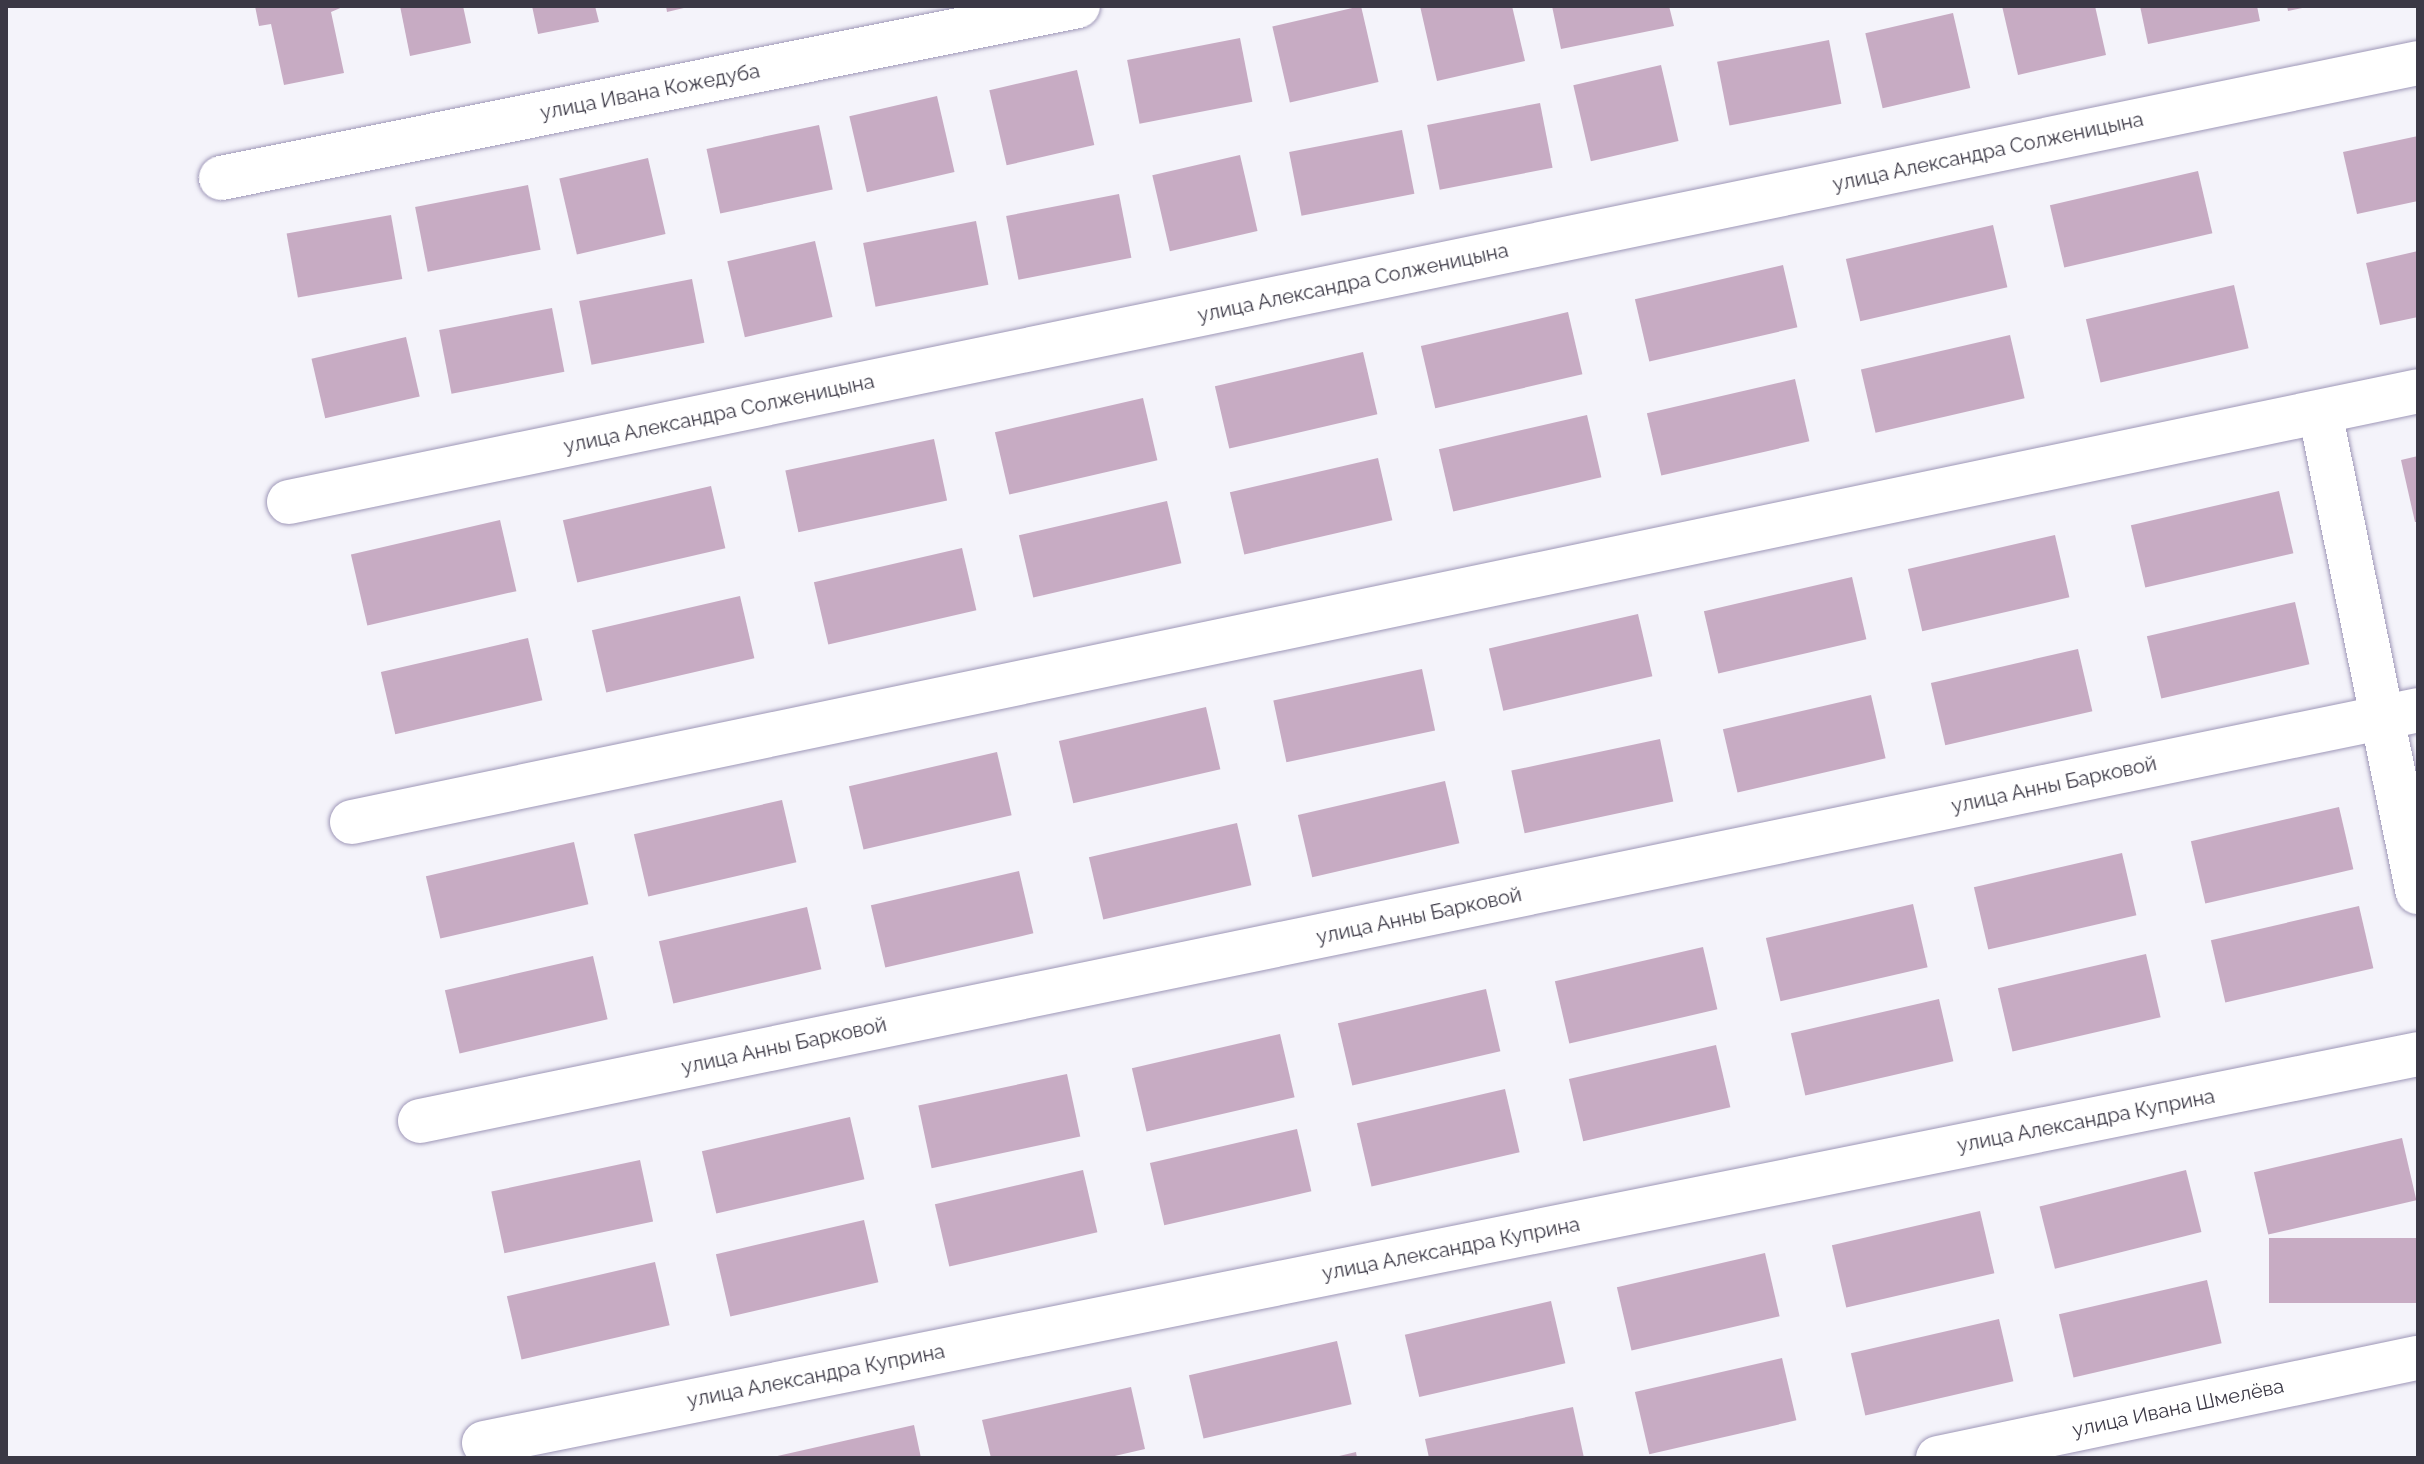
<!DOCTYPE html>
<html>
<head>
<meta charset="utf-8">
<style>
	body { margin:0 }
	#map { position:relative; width:2424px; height:1464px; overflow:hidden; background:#f4f3fa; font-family:Raleway,sans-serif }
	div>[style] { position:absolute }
	.building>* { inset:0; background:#c7abc3; transform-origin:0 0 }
	.roads { filter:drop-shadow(0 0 2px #9e97b7) drop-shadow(0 0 2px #9e97b7) }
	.minor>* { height:44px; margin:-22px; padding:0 22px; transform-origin:22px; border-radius:22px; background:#fff }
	span { translate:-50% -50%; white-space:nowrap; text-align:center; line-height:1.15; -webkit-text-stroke:8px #fff; paint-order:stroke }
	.street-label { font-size:20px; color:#3b3845 }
	.frame { position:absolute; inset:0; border:8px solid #3b3845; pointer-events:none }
</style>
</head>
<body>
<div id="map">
	<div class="building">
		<div style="clip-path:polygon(255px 6px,345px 6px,331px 12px,344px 73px,284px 85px,271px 24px,259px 26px)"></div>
		<div style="clip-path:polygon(400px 6px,463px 6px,471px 43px,410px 56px)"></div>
		<div style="clip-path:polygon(532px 6px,595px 6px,599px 22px,538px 34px)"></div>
		<div style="clip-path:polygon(666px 6px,688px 6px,688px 7px,667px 12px)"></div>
		<div style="left:1361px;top:6px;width:78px;height:91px;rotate:77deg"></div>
		<div style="clip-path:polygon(1420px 6px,1512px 6px,1525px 61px,1437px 81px)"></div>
		<div style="clip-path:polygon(1552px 6px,1669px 6px,1674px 26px,1561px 49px)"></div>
		<div style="clip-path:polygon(2002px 6px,2095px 6px,2106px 55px,2018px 75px)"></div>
		<div style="clip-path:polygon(2140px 6px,2257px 6px,2260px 21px,2148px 44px)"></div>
		<div style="clip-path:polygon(2287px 6px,2306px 6px,2307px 7px,2288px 11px)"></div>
		<div style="left:1953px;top:13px;width:77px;height:90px;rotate:77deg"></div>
		<div style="left:1240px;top:38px;width:65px;height:115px;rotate:79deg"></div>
		<div style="left:1829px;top:40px;width:65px;height:114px;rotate:79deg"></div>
		<div style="left:1661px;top:65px;width:78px;height:90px;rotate:77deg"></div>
		<div style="left:1077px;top:70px;width:77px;height:90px;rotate:77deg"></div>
		<div style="left:937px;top:96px;width:78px;height:90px;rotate:77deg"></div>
		<div style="left:1540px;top:103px;width:66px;height:115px;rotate:79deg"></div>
		<div style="left:819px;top:125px;width:66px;height:115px;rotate:78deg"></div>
		<div style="left:1402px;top:130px;width:65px;height:115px;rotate:79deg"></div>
		<div style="clip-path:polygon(2418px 136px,2418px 201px,2357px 214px,2343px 152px)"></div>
		<div style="left:1240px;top:155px;width:78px;height:90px;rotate:77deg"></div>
		<div style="left:648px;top:158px;width:78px;height:91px;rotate:77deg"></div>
		<div style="left:2198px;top:171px;width:64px;height:152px;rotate:77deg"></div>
		<div style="left:528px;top:185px;width:66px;height:115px;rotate:79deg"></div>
		<div style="left:1119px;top:194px;width:65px;height:115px;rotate:79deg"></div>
		<div style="left:391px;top:215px;width:65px;height:106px;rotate:80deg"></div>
		<div style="left:976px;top:221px;width:65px;height:115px;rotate:79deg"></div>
		<div style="left:1993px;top:225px;width:64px;height:151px;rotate:77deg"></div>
		<div style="left:815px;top:241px;width:78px;height:90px;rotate:77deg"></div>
		<div style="clip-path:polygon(2418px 251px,2418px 317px,2380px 325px,2366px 263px)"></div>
		<div style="left:1783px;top:265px;width:64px;height:152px;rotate:77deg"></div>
		<div style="left:692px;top:279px;width:65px;height:115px;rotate:79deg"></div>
		<div style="left:2234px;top:285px;width:65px;height:152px;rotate:77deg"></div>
		<div style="left:552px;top:308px;width:65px;height:115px;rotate:79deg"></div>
		<div style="left:1568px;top:312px;width:64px;height:151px;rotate:77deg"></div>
		<div style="left:2010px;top:335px;width:65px;height:153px;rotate:77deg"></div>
		<div style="left:406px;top:337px;width:61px;height:97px;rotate:77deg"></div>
		<div style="left:1363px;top:352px;width:64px;height:152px;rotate:77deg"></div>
		<div style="left:1795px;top:379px;width:64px;height:152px;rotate:77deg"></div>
		<div style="left:1143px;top:398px;width:64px;height:152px;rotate:77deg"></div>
		<div style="left:1587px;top:415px;width:64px;height:152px;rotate:77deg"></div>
		<div style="left:934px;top:439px;width:63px;height:152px;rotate:78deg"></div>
		<div style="clip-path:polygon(2418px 456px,2418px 522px,2415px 522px,2401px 460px)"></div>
		<div style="left:1378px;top:458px;width:64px;height:152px;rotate:77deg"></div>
		<div style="left:711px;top:486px;width:64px;height:152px;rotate:77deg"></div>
		<div style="left:2279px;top:491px;width:64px;height:152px;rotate:77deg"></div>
		<div style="left:1167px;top:501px;width:64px;height:152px;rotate:77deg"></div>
		<div style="left:500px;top:520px;width:73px;height:153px;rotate:77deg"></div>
		<div style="left:2055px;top:535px;width:64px;height:151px;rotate:77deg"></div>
		<div style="left:962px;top:548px;width:64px;height:152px;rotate:77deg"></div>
		<div style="left:1852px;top:577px;width:64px;height:152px;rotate:77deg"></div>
		<div style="left:740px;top:596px;width:64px;height:152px;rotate:77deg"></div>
		<div style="left:2295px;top:602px;width:64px;height:152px;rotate:77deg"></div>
		<div style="left:1638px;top:614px;width:64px;height:153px;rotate:77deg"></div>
		<div style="left:528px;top:638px;width:64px;height:151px;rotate:77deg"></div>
		<div style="left:2078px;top:649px;width:64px;height:151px;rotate:77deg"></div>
		<div style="left:1422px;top:669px;width:63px;height:152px;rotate:78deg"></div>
		<div style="left:1871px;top:695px;width:65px;height:152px;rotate:77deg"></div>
		<div style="left:1206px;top:707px;width:64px;height:151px;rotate:77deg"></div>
		<div style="left:1660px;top:739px;width:64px;height:152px;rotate:78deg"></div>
		<div style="left:997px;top:752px;width:65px;height:152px;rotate:77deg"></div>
		<div style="left:1445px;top:781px;width:64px;height:151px;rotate:77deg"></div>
		<div style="left:782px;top:800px;width:64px;height:152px;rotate:77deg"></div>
		<div style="left:2339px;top:807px;width:64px;height:152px;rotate:77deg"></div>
		<div style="left:1237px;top:823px;width:64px;height:152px;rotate:77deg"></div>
		<div style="left:574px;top:842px;width:64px;height:152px;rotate:77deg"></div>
		<div style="left:2122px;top:853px;width:64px;height:152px;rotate:77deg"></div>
		<div style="left:1019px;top:871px;width:64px;height:152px;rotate:77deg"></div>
		<div style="left:1913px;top:904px;width:65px;height:151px;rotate:77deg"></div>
		<div style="left:2359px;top:906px;width:64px;height:152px;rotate:77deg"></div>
		<div style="left:807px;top:907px;width:64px;height:152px;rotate:77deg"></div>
		<div style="left:1703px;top:947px;width:64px;height:152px;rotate:77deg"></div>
		<div style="left:2146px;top:954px;width:65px;height:152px;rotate:77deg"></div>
		<div style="left:593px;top:956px;width:65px;height:152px;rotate:77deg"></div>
		<div style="left:1486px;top:989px;width:64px;height:152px;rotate:77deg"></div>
		<div style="left:1939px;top:999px;width:64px;height:152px;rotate:77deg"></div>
		<div style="left:1280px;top:1034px;width:65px;height:152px;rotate:77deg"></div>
		<div style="left:1716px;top:1045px;width:64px;height:151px;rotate:77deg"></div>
		<div style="left:1067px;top:1074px;width:64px;height:152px;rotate:78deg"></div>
		<div style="left:1505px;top:1089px;width:65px;height:152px;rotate:77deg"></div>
		<div style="left:850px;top:1117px;width:64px;height:152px;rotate:77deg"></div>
		<div style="left:1297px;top:1129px;width:64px;height:151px;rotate:77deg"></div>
		<div style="left:2402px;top:1138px;width:64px;height:152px;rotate:77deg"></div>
		<div style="left:640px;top:1160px;width:63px;height:152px;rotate:78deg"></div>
		<div style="left:1083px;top:1170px;width:64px;height:152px;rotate:77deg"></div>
		<div style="left:2186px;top:1170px;width:64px;height:151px;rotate:76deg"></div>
		<div style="left:1980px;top:1211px;width:64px;height:152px;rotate:77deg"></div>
		<div style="left:864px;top:1220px;width:64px;height:152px;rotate:77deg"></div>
		<div style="left:2418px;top:1238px;width:65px;height:149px;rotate:90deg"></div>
		<div style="left:1765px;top:1253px;width:65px;height:152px;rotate:77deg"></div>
		<div style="left:655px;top:1262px;width:65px;height:152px;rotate:77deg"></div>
		<div style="left:2207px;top:1280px;width:65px;height:152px;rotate:77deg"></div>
		<div style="left:1551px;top:1301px;width:64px;height:150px;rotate:77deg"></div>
		<div style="left:1999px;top:1319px;width:64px;height:152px;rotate:77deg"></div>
		<div style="left:1337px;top:1341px;width:65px;height:152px;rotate:77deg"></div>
		<div style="left:1782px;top:1358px;width:64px;height:151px;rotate:77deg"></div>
		<div style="clip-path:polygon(1131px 1387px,1145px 1449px,1106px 1458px,991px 1458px,982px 1420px)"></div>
		<div style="clip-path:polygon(1573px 1407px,1584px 1458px,1429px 1458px,1425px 1439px)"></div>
		<div style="clip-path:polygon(914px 1425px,921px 1458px,774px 1458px,773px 1457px)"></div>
		<div style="clip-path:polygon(1356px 1452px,1357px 1458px,1335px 1458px,1335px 1457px)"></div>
	</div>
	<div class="roads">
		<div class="minor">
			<div style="left:221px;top:178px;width:874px;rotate:-11.35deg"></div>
			<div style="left:2320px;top:412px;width:490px;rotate:78.5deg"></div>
			<div style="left:289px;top:502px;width:2174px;rotate:-11.65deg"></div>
			<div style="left:352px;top:822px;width:2110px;rotate:-11.78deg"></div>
			<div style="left:420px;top:1121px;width:2040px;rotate:-11.62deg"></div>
			<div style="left:484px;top:1443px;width:1973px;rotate:-11.37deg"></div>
			<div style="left:1938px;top:1458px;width:490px;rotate:-11.8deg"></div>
		</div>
	</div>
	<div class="street-label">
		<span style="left:650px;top:92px;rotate:-11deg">улица Ивана Кожедуба</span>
		<span style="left:1988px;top:152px;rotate:-12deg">улица Александра Солженицына</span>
		<span style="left:1353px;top:283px;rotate:-12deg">улица Александра Солженицына</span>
		<span style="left:719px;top:414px;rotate:-12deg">улица Александра Солженицына</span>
		<span style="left:2054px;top:785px;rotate:-12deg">улица Анны Барковой</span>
		<span style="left:1419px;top:916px;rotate:-12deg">улица Анны Барковой</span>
		<span style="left:784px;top:1046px;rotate:-12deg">улица Анны Барковой</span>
		<span style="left:2086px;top:1121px;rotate:-11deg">улица Александра Куприна</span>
		<span style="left:1451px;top:1249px;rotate:-11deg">улица Александра Куприна</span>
		<span style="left:816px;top:1376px;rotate:-11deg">улица Александра Куприна</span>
		<span style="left:2178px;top:1408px;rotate:-12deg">улица Ивана Шмелёва</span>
	</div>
	<div class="frame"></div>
</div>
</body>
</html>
